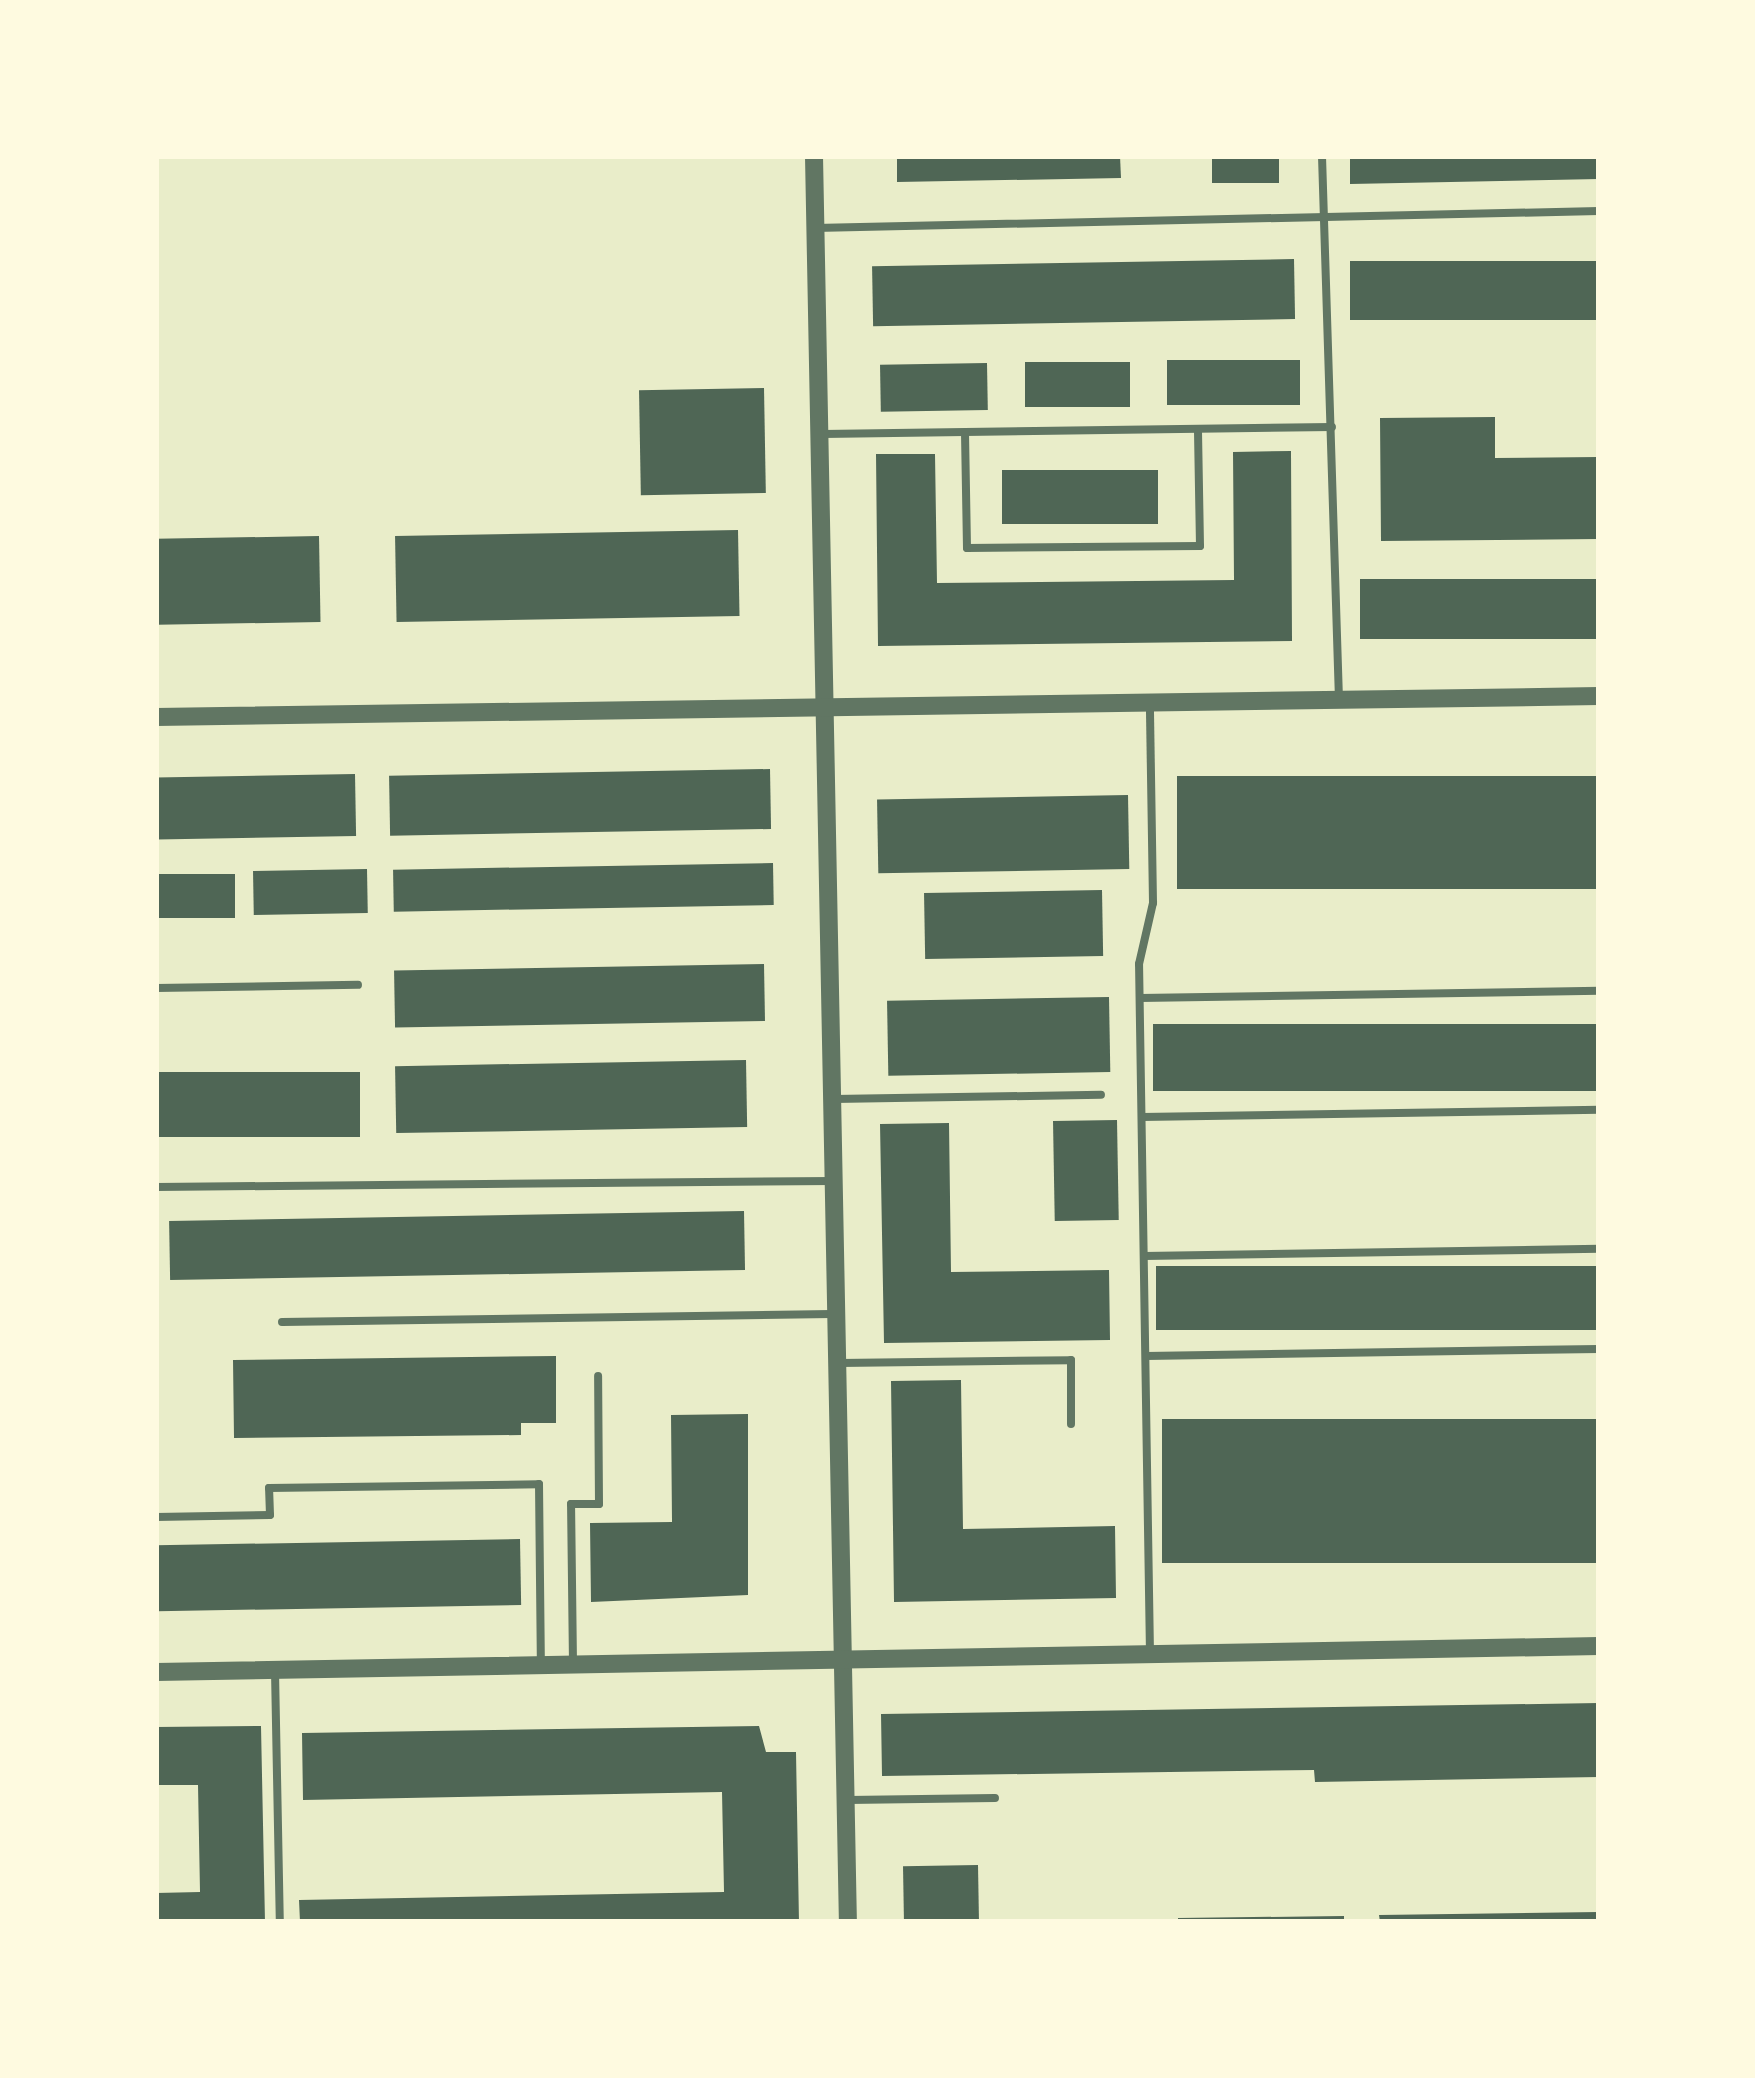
<!DOCTYPE html>
<html>
<head>
<meta charset="utf-8">
<style>
	body { margin:0 }
	#map { position:relative; width:1755px; height:2078px; overflow:hidden; background:#e9edc9; font-family:"DM Sans",sans-serif }
	div>[style] { position:absolute }
	.building>* { inset:0; background:#4f6655; transform-origin:0 0 }
	.service>* { height:8px; margin:-4px; padding:0 4px; transform-origin:4px; border-radius:4px; background:#617663 }
	.tertiary>* { height:18px; margin:-9px; padding:0 9px; transform-origin:9px; border-radius:9px; background:#617663 }
	span { translate:-50% -50%; white-space:nowrap; text-align:center; line-height:1.15; -webkit-text-stroke:12px #fefae0; paint-order:stroke }
	.frame { position:absolute; inset:0; border:159px solid #fefae0; pointer-events:none }
</style>
</head>
<body>
<div id="map">
	<div class="building">
		<div style="clip-path:polygon(897px 156px,1120px 156px,1121px 178px,897px 182px)"></div>
		<div style="left:1212px;top:156px;width:67px;height:27px"></div>
		<div style="clip-path:polygon(1350px 156px,1599px 156px,1599px 179px,1350px 184px)"></div>
		<div style="left:1294px;top:259px;width:60px;height:422px;rotate:89deg"></div>
		<div style="left:1599px;top:261px;width:59px;height:249px;rotate:90deg"></div>
		<div style="left:1300px;top:360px;width:45px;height:133px;rotate:90deg"></div>
		<div style="left:1130px;top:362px;width:45px;height:105px;rotate:90deg"></div>
		<div style="left:987px;top:363px;width:47px;height:107px;rotate:89deg"></div>
		<div style="left:764px;top:388px;width:105px;height:125px;rotate:89deg"></div>
		<div style="clip-path:polygon(1495px 417px,1495px 458px,1599px 457px,1599px 539px,1381px 541px,1380px 418px)"></div>
		<div style="clip-path:polygon(1291px 451px,1292px 641px,878px 646px,876px 454px,935px 454px,937px 583px,1234px 580px,1233px 452px)"></div>
		<div style="left:1158px;top:470px;width:54px;height:156px;rotate:90deg"></div>
		<div style="left:738px;top:530px;width:86px;height:343px;rotate:89deg"></div>
		<div style="left:319px;top:536px;width:86px;height:163px;rotate:89deg"></div>
		<div style="left:1599px;top:579px;width:60px;height:239px;rotate:90deg"></div>
		<div style="left:770px;top:769px;width:60px;height:381px;rotate:89deg"></div>
		<div style="left:355px;top:774px;width:62px;height:199px;rotate:89deg"></div>
		<div style="left:1599px;top:776px;width:113px;height:422px;rotate:90deg"></div>
		<div style="left:1128px;top:795px;width:74px;height:251px;rotate:89deg"></div>
		<div style="left:773px;top:863px;width:42px;height:380px;rotate:89deg"></div>
		<div style="left:367px;top:869px;width:44px;height:114px;rotate:89deg"></div>
		<div style="left:235px;top:874px;width:44px;height:79px;rotate:90deg"></div>
		<div style="left:1102px;top:890px;width:66px;height:178px;rotate:89deg"></div>
		<div style="left:764px;top:964px;width:57px;height:370px;rotate:89deg"></div>
		<div style="left:1109px;top:997px;width:75px;height:222px;rotate:89deg"></div>
		<div style="left:1599px;top:1024px;width:67px;height:446px;rotate:90deg"></div>
		<div style="left:746px;top:1060px;width:67px;height:351px;rotate:89deg"></div>
		<div style="left:360px;top:1072px;width:65px;height:204px;rotate:90deg"></div>
		<div style="left:1117px;top:1120px;width:100px;height:64px;rotate:89deg"></div>
		<div style="clip-path:polygon(949px 1123px,951px 1272px,1109px 1270px,1110px 1340px,884px 1343px,880px 1124px)"></div>
		<div style="left:744px;top:1211px;width:59px;height:575px;rotate:89deg"></div>
		<div style="left:1599px;top:1266px;width:64px;height:443px;rotate:90deg"></div>
		<div style="clip-path:polygon(556px 1356px,556px 1423px,521px 1423px,521px 1435px,234px 1438px,233px 1360px)"></div>
		<div style="clip-path:polygon(961px 1380px,963px 1529px,1115px 1526px,1116px 1598px,894px 1602px,891px 1381px)"></div>
		<div style="clip-path:polygon(748px 1414px,748px 1595px,591px 1602px,590px 1523px,672px 1522px,671px 1415px)"></div>
		<div style="left:1599px;top:1419px;width:144px;height:437px;rotate:90deg"></div>
		<div style="left:520px;top:1539px;width:66px;height:364px;rotate:89deg"></div>
		<div style="clip-path:polygon(1599px 1703px,1599px 1777px,1315px 1782px,1314px 1770px,882px 1776px,881px 1714px)"></div>
		<div style="clip-path:polygon(261px 1726px,265px 1922px,156px 1922px,156px 1893px,200px 1892px,198px 1785px,156px 1785px,156px 1727px)"></div>
		<div style="clip-path:polygon(759px 1726px,766px 1752px,796px 1752px,799px 1922px,300px 1922px,299px 1900px,724px 1892px,722px 1792px,303px 1800px,302px 1733px)"></div>
		<div style="left:978px;top:1865px;width:57px;height:75px;rotate:89deg"></div>
		<div style="clip-path:polygon(1599px 1912px,1599px 1922px,1380px 1922px,1379px 1915px)"></div>
		<div style="clip-path:polygon(1344px 1916px,1344px 1922px,1178px 1922px,1178px 1918px)"></div>
	</div>
	<div class="service">
		<div style="left:1322px;top:156px;width:544px;rotate:88.21deg"></div>
		<div style="left:815px;top:228px;width:784px;rotate:-1.24deg"></div>
		<div style="left:965px;top:433px;width:115px;rotate:89deg"></div>
		<div style="left:967px;top:548px;width:233px;rotate:-0.5deg"></div>
		<div style="left:1200px;top:546px;width:117px;rotate:-91deg"></div>
		<div style="left:823px;top:434px;width:509px;rotate:-0.79deg"></div>
		<div style="left:156px;top:988px;width:202px;rotate:-0.9deg"></div>
		<div style="left:1140px;top:998px;width:459px;rotate:-0.9deg"></div>
		<div style="left:834px;top:1099px;width:267px;rotate:-0.9deg"></div>
		<div style="left:1142px;top:1117px;width:457px;rotate:-0.9deg"></div>
		<div style="left:156px;top:1187px;width:677px;rotate:-0.51deg"></div>
		<div style="left:1144px;top:1256px;width:455px;rotate:-0.9deg"></div>
		<div style="left:282px;top:1322px;width:550px;rotate:-0.83deg"></div>
		<div style="left:1146px;top:1356px;width:453px;rotate:-0.9deg"></div>
		<div style="left:840px;top:1363px;width:231px;rotate:-0.7deg"></div>
		<div style="left:1071px;top:1360px;width:64px;rotate:90deg"></div>
		<div style="left:156px;top:1517px;width:114px;rotate:-1deg"></div>
		<div style="left:270px;top:1515px;width:27px;rotate:-92deg"></div>
		<div style="left:269px;top:1488px;width:270px;rotate:-0.8deg"></div>
		<div style="left:539px;top:1484px;width:181px;rotate:89.4deg"></div>
		<div style="left:1150px;top:1654px;width:690px;rotate:-90.91deg"></div>
		<div style="left:1139px;top:964px;width:63px;rotate:-77.1deg"></div>
		<div style="left:1153px;top:903px;width:198px;rotate:-90.9deg"></div>
		<div style="left:573px;top:1664px;width:160px;rotate:-90.7deg"></div>
		<div style="left:571px;top:1504px;width:28px"></div>
		<div style="left:599px;top:1504px;width:128px;rotate:-90.4deg"></div>
		<div style="left:275px;top:1671px;width:251px;rotate:88.9deg"></div>
		<div style="left:848px;top:1800px;width:147px;rotate:-0.8deg"></div>
	</div>
	<div class="tertiary">
		<div style="left:814px;top:156px;width:1766px;rotate:88.9deg"></div>
		<div style="left:156px;top:717px;width:1443px;rotate:-0.83deg"></div>
		<div style="left:156px;top:1672px;width:1443px;rotate:-1.03deg"></div>
	</div>
	<div class="frame"></div>
</div>
</body>
</html>
